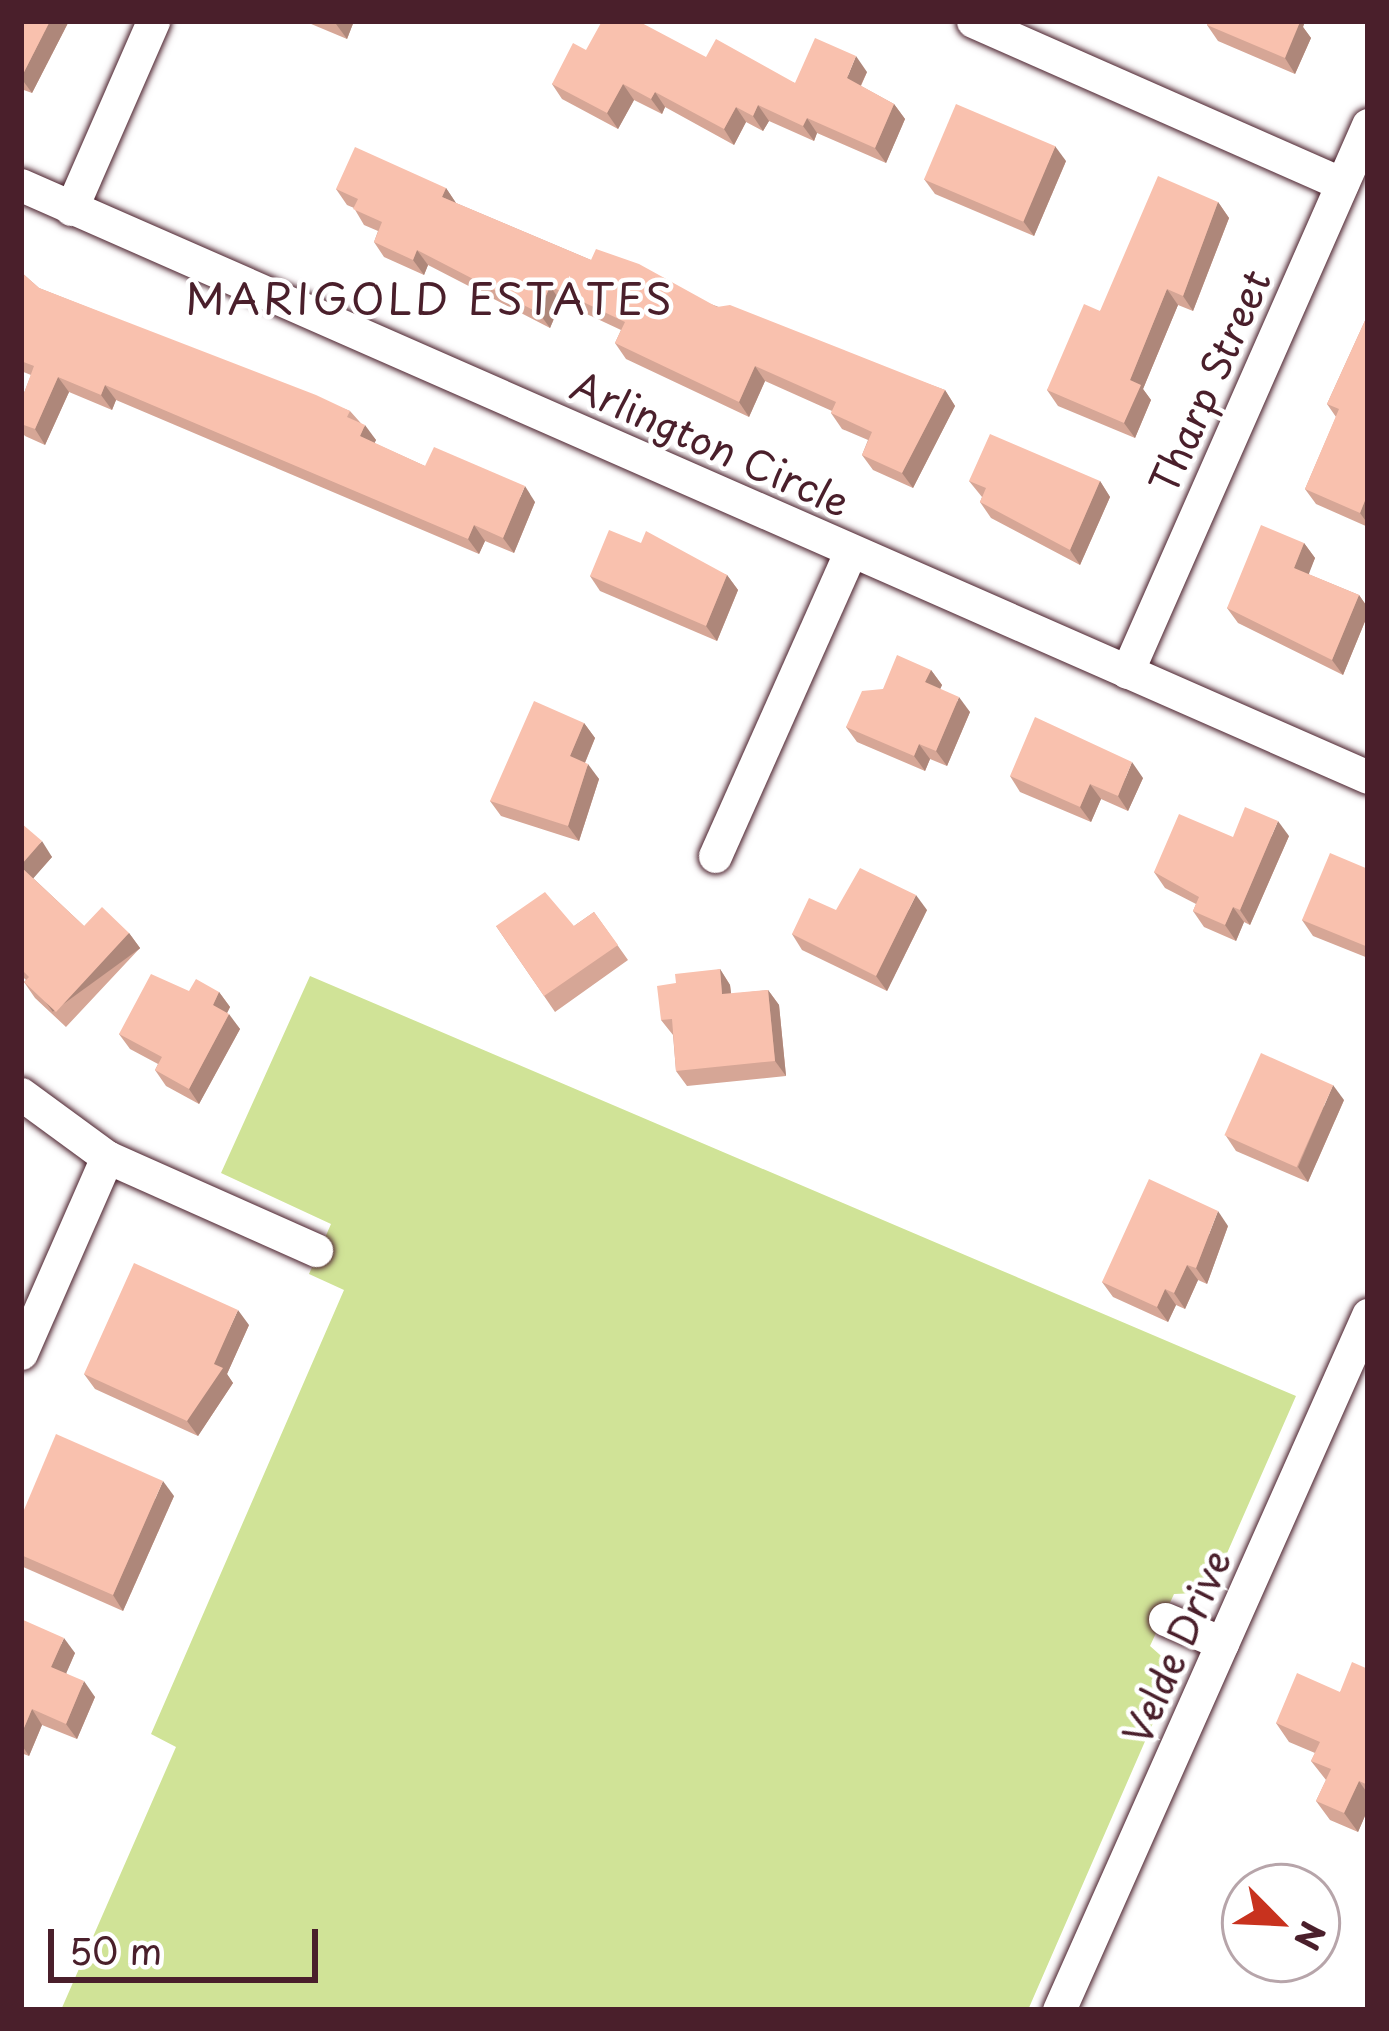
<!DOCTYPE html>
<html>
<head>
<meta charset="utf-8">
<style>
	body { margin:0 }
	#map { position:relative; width:1389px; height:2031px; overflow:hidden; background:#fff; font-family:"Playpen Sans",sans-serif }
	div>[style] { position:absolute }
	.green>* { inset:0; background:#d0e397 }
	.roads { filter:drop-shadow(0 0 3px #4a1f2b) drop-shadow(0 0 3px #4a1f2b) }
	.minor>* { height:33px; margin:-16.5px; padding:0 16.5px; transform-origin:16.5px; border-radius:16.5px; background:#fff }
	.wall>* { inset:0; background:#d6a696 }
	.shaded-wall>* { inset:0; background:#ae877a; transform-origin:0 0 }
	.building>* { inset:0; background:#f9c1ae; transform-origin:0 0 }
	span { translate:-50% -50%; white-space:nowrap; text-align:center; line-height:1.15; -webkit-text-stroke:9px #fff; paint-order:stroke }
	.street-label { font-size:39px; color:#4a1f2b }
	.neighbourhood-label { font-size:42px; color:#4a1f2b; letter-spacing:3px }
	.frame { position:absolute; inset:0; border:24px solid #4a1f2b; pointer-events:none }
	.north { position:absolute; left:1221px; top:1863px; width:120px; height:120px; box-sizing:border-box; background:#fff; border:3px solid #b7a5aa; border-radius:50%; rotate:114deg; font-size:33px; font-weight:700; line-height:48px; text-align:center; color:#4a1f2b }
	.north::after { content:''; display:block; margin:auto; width:42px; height:54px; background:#c8321e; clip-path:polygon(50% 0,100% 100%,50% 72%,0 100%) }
	.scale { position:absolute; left:48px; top:1929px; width:270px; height:54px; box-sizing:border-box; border:6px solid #4a1f2b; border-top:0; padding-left:15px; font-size:36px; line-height:42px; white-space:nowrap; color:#4a1f2b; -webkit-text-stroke:9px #fff; paint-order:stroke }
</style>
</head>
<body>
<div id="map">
	<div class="green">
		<div style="clip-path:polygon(310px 976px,1296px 1396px,1217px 1576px,1198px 1593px,1174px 1594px,1150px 1646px,1168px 1662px,1170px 1684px,1028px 2010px,61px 2010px,176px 1747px,151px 1734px,344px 1290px,309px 1274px,331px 1224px,221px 1173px)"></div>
	</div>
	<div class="roads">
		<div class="minor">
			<div style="left:973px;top:21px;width:403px;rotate:23.8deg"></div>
			<div style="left:21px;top:185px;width:1471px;rotate:23.73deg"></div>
			<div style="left:71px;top:209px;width:205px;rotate:-66.4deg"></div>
			<div style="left:1127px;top:672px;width:598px;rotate:-66.22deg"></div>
			<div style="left:715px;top:856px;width:334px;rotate:-66deg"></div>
			<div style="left:21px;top:1094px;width:107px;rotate:36.2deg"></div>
			<div style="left:107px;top:1157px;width:229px;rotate:24deg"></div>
			<div style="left:21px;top:1353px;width:214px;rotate:-66.3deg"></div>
			<div style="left:1165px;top:1619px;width:62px;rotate:22.8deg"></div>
			<div style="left:1059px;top:2010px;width:761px;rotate:-66.03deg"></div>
		</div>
	</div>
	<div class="wall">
		<div style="clip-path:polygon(21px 21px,69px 21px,32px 93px,21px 89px)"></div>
		<div style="clip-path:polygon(304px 21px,354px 21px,347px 39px)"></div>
		<div style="clip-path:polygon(1209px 21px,1305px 21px,1303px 27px,1311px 38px,1295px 74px,1218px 41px,1207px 25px)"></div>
		<div style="clip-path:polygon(586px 50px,706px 57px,795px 83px,867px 72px,861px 86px,894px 104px,905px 119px,886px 163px,817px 133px,814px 141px,769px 121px,763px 131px,746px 122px,734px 145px,665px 107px,662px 114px,634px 100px,618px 129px,562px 99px,552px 84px)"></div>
		<div style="clip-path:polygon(1066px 161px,1034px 236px,935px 194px,924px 179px)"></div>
		<div style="clip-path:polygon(446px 188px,456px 203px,591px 260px,945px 390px,955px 406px,913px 488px,873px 470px,862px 455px,868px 440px,842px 429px,831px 413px,832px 411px,765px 381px,749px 417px,626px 359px,615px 343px,621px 330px,561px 302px,550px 328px,428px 265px,424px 275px,384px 257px,374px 242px,378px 231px,364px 225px,354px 208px,347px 205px,336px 189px)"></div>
		<div style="clip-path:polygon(1218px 202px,1229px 218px,1193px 311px,1178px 305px,1143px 389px,1151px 400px,1135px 438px,1058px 406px,1047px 390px,1100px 311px)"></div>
		<div style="clip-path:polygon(21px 272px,39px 288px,350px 411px,376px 440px,374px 443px,425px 466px,535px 502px,514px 553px,485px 541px,479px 554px,116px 400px,112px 410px,69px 392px,45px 445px,25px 436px,21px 431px,21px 401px,31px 375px,21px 371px)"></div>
		<div style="clip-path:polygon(1368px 314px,1368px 527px,1316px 504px,1305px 489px,1336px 417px,1327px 404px)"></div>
		<div style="clip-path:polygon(969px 481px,1100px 481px,1110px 497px,1080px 565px,991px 518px,980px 502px,982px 497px)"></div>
		<div style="clip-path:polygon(641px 543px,727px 575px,738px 590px,717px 641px,600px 591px,590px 576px)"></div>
		<div style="clip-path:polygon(1304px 543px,1315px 558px,1308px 574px,1359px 595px,1368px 608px,1368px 614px,1343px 675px,1238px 623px,1227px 608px)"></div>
		<div style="clip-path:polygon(931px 670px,942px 685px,940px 689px,970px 712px,947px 766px,930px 759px,925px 771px,857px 742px,846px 727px,883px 689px)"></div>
		<div style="clip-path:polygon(584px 723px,595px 738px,585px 763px,599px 779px,579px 841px,501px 816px,490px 801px)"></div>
		<div style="clip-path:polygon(1010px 776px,1143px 778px,1128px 811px,1101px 799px,1091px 822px,1020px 792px)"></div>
		<div style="clip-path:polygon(21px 823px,52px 857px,33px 878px,84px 926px,129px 933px,140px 948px,66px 1027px,35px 998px,24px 982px,26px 980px,21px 975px)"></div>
		<div style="clip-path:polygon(1289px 836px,1250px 925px,1244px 922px,1236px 941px,1204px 927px,1193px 911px,1196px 904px,1165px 888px,1154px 872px,1233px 837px)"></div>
		<div style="clip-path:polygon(1368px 869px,1368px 958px,1313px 936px,1302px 920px)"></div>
		<div style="clip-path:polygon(836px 910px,927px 910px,887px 991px,802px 950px,792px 934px)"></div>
		<div style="clip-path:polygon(594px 912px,628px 960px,555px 1012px,496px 926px,574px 926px)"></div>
		<div style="clip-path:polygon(720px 969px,730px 985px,731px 994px,768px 990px,779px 1005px,786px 1076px,687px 1086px,676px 1071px,673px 1035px,661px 1020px,676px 983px)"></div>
		<div style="clip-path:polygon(189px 991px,219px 992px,230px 1007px,227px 1013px,240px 1029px,199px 1104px,166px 1086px,155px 1070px,158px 1064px,130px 1049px,119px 1034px)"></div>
		<div style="clip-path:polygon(1344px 1100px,1308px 1182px,1236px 1151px,1226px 1136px)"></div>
		<div style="clip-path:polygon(1228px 1226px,1207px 1284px,1198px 1280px,1185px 1309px,1176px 1305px,1168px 1322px,1113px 1297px,1102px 1282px)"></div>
		<div style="clip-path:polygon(249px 1325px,227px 1374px,233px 1383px,198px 1436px,95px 1389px,84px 1374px)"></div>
		<div style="clip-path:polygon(174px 1496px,123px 1611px,21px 1566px,21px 1517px)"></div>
		<div style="clip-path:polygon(21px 1619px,75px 1653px,66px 1673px,95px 1697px,77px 1739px,42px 1725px,29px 1756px,21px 1753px)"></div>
		<div style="clip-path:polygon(1368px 1669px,1368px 1809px,1358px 1832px,1330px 1820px,1316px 1801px,1326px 1780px,1311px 1761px,1315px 1753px,1289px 1742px,1276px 1723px,1340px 1692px)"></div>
	</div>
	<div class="shaded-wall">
		<div style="clip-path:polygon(50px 21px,69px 21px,32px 93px,21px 78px)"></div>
		<div style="clip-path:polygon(337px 21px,354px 21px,347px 39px,336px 24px)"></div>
		<div style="clip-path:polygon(1292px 21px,1305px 21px,1303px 27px,1311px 38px,1295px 74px,1285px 58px)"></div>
		<div style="clip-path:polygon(856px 56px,867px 72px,857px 93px,847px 78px)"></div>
		<div style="clip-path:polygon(623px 84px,634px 100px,618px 129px,607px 113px)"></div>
		<div style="clip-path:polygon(655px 92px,665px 107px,662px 114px,651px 99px)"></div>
		<div style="clip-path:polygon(894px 104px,905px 119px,886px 163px,875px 148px)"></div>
		<div style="clip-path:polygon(758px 105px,769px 121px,763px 131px,753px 116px)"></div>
		<div style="clip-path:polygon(736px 107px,746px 122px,734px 145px,724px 129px)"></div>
		<div style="clip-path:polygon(807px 118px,817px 133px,814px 141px,803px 126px)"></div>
		<div style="clip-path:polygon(1055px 146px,1066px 161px,1034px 236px,1023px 221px)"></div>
		<div style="clip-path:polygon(446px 188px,456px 203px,442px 197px)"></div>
		<div style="clip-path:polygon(1218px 202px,1229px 218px,1193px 311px,1183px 296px)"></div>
		<div style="clip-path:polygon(417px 250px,428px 265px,424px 275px,413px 260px)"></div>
		<div style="clip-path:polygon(550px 286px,561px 302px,550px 328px,539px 313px)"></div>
		<div style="clip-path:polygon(1167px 289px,1178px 305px,1143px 389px,1151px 400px,1135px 438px,1124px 423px,1130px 380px)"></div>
		<div style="clip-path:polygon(755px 366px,765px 381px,749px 417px,739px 402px)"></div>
		<div style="clip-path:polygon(58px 377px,69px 392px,45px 445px,35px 429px)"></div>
		<div style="clip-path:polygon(105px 385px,116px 400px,112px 410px,101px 395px)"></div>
		<div style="clip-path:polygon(945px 390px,955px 406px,913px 488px,902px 473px)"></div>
		<div style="clip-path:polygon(365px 425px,376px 440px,371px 451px,360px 436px)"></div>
		<div style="clip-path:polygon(1100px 481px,1110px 497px,1080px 565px,1070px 550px)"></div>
		<div style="clip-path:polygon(525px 486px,535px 502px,514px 553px,503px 538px)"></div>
		<div style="clip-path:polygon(1368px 493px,1368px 524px,1360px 513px)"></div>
		<div style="clip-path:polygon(474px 525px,485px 541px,479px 554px,468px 539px)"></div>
		<div style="clip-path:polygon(1304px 543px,1315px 558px,1305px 584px,1294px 568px)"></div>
		<div style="clip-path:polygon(727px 575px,738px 590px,717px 641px,706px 626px)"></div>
		<div style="clip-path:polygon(1359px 595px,1368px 608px,1368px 614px,1343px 675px,1332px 660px)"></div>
		<div style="clip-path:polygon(931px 670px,942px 685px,936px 698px,925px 682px)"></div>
		<div style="clip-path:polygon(959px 697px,970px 712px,947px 766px,936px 751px)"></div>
		<div style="clip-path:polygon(584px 723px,595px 738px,581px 772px,570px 756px)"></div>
		<div style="clip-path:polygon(919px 744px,930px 759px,925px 771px,914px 756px)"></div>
		<div style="clip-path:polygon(1132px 762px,1143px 778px,1128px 811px,1118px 796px)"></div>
		<div style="clip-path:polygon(588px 764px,599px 779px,579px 841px,568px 826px)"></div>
		<div style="clip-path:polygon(1090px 784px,1101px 799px,1091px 822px,1080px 807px)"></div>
		<div style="clip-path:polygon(1278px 821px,1289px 836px,1250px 925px,1240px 910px)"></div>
		<div style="clip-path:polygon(42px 841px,52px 857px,31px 881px,21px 865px)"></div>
		<div style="clip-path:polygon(916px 895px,927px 910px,887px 991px,876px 976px)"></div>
		<div style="clip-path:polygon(1233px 907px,1244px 922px,1236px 941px,1225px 925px)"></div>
		<div style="left:129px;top:933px;width:19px;height:108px;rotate:54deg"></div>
		<div style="clip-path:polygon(720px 969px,730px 985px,733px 1010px,722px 994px)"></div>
		<div style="clip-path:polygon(768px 990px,779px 1005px,786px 1076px,775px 1061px)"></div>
		<div style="clip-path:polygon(219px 992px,230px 1007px,223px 1021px,213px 1005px)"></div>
		<div style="clip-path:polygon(229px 1014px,240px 1029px,199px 1104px,189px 1089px)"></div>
		<div style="clip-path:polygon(1333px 1085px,1344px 1100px,1308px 1182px,1298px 1167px)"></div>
		<div style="clip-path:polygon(1218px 1211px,1228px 1226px,1207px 1284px,1196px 1268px)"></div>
		<div style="clip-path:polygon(1187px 1265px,1198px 1280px,1185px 1309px,1174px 1293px)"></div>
		<div style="clip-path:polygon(1165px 1289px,1176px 1305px,1168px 1322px,1157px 1307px)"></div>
		<div style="clip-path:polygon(238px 1310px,249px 1325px,227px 1374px,233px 1383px,198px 1436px,187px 1421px)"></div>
		<div style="clip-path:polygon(163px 1481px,174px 1496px,123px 1611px,113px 1595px)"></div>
		<div style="clip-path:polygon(64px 1638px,75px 1653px,62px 1683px,51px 1667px)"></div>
		<div style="clip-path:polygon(84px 1681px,95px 1697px,77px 1739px,66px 1724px)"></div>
		<div style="clip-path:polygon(32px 1709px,42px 1725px,29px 1756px,21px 1744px,21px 1735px)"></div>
		<div style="clip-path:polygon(1359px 1781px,1368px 1794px,1368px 1809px,1358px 1832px,1344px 1813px)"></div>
	</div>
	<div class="building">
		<div style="clip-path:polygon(21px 21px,50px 21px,21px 78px)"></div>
		<div style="clip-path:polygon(602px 21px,638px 21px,706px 57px,716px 39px,795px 83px,815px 38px,856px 56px,847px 78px,894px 104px,875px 148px,807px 118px,803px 126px,758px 105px,753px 116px,736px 107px,724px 129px,655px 92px,651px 99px,623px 84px,607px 113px,552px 84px,573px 43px,586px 50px)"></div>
		<div style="clip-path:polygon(1209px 21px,1297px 21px,1300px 22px,1285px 58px,1207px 25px)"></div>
		<div style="left:956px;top:104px;width:108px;height:82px;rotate:23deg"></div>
		<div style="clip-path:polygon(355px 147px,446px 188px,442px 197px,591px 260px,596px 249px,639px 264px,717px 307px,730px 305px,945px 390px,902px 473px,862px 455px,872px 432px,831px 413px,836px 402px,755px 366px,739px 402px,615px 343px,625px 322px,550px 286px,539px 313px,417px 250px,413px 260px,374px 242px,382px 222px,353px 209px,358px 199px,336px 189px)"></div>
		<div style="clip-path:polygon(1158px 176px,1218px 202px,1183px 296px,1167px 289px,1130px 380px,1141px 385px,1124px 423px,1047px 390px,1084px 304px,1100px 311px)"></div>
		<div style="clip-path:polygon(21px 272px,39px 288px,316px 395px,350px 411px,347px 417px,365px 425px,360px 436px,425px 466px,434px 447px,525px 486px,503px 538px,474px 525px,468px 539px,105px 385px,101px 395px,58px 377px,35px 429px,21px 424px,21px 401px,34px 366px,21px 361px)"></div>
		<div style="clip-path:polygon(1368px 314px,1368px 493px,1360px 513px,1305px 489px,1339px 409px,1327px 404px)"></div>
		<div style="clip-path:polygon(990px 434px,1100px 481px,1070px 550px,980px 502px,986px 488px,969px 481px)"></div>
		<div style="clip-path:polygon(1261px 525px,1304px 543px,1294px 568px,1359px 595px,1332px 660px,1227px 608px)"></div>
		<div style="clip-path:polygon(609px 530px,641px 543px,646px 531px,727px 575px,706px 626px,590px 576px)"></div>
		<div style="clip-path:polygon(897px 655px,931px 670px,925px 682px,959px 697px,936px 751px,919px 744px,914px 756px,846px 727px,862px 691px,883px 689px)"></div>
		<div style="clip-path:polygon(534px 701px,584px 723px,570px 756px,588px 764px,568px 826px,490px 801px)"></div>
		<div style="clip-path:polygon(1035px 717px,1132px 762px,1118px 796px,1090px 784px,1080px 807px,1010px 776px)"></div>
		<div style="clip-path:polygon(1245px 807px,1278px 821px,1240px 910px,1233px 907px,1225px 925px,1193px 911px,1199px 897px,1154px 872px,1179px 814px,1233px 837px)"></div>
		<div style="clip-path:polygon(21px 823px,42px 841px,21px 865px)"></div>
		<div style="clip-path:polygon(1330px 853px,1368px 869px,1368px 947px,1302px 920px)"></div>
		<div style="clip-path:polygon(21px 867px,84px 926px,102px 907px,129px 933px,56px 1012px,24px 982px,29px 977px,21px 969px)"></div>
		<div style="clip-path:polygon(860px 868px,916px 895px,876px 976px,792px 934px,809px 898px,836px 910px)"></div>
		<div style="clip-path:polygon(545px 892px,574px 926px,594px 912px,618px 945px,544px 996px,496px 926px)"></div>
		<div style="clip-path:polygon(720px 969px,722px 994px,768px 990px,775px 1061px,676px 1071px,672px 1019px,661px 1020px,657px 986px,676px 983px,675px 974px)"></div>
		<div style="clip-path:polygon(151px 974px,189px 991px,196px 979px,219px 992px,213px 1005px,229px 1014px,189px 1089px,155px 1070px,162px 1057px,119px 1034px)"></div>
		<div style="left:1261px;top:1053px;width:79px;height:90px;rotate:24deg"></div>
		<div style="clip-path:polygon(1149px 1179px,1218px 1211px,1196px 1268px,1187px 1265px,1174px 1293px,1165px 1289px,1157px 1307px,1102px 1282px)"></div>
		<div style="clip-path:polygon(134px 1263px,238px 1310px,214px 1364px,223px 1368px,187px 1421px,84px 1374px)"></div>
		<div style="clip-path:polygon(56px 1434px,163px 1481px,113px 1595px,21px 1555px,21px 1517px)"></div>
		<div style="clip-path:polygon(21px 1619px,64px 1638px,51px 1667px,84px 1681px,66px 1724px,32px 1709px,21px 1735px)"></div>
		<div style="clip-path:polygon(1352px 1662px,1368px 1669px,1368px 1785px,1359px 1781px,1344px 1813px,1316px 1801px,1331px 1769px,1311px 1761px,1320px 1742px,1276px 1723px,1297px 1673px,1340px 1692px)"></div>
	</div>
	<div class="street-label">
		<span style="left:1209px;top:381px;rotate:-66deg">Tharp Street</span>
		<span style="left:711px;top:443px;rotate:24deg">Arlington Circle</span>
		<span style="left:1176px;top:1646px;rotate:-66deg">Velde Drive</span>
	</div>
	<div class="neighbourhood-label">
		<span style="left:430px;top:298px">MARIGOLD ESTATES</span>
	</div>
	<div class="frame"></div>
	<div class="north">N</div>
	<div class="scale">50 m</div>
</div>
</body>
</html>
